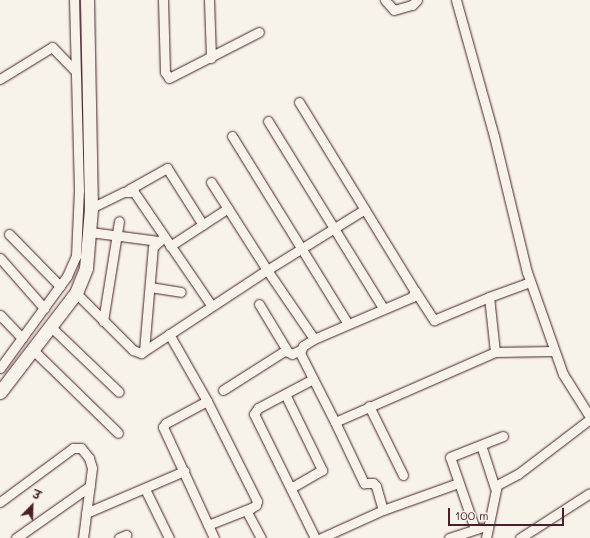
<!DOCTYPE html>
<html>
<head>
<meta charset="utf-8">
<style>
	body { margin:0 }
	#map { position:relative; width:590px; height:538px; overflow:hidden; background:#f7f3e8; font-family:Mali,"Playpen Sans Deva",sans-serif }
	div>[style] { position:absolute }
	.roads { filter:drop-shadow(0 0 1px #4a1f2b) drop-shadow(0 0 1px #4a1f2b) }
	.street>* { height:9px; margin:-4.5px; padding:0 4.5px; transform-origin:4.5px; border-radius:4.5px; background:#f7f3e8 }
	.secondary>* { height:13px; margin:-6.5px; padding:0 6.5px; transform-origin:6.5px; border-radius:6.5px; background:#f7f3e8 }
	span { translate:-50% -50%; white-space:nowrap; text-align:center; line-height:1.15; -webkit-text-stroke:4px #f7f3e8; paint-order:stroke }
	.north { position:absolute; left:12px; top:486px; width:40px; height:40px; -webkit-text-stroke:3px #f7f3e8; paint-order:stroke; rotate:23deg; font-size:11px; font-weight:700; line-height:16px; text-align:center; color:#4a1f2b }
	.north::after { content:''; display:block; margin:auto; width:14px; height:18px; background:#4a1f2b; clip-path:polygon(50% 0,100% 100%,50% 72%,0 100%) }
	.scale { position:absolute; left:448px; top:508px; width:116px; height:18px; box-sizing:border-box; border:2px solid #4a1f2b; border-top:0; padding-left:5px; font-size:12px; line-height:14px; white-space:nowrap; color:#4a1f2b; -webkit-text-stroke:3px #f7f3e8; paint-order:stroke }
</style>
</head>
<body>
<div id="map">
	<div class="roads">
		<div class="street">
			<div style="left:163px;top:0;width:72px;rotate:88.4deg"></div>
			<div style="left:165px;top:72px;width:7px;rotate:56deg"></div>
			<div style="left:169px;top:78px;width:101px;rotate:-27.1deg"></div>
			<div style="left:209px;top:0;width:58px;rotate:88deg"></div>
			<div style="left:385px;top:0;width:13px;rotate:48deg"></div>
			<div style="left:394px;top:10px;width:19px;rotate:-16deg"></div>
			<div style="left:412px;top:5px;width:7px;rotate:-45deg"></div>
			<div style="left:456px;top:0;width:141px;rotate:74.4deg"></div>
			<div style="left:494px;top:136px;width:140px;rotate:76.4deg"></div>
			<div style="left:527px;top:272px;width:108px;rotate:70.6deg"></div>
			<div style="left:563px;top:374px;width:51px;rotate:57.9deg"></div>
			<div style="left:0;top:79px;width:61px;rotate:-31.6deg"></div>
			<div style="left:52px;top:47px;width:33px;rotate:46deg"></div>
			<div style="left:299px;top:102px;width:222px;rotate:58.5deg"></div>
			<div style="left:415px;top:291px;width:7px;rotate:117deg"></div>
			<div style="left:412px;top:297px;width:107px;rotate:156.8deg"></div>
			<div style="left:268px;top:121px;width:220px;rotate:58.4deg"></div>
			<div style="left:232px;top:136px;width:221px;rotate:58.3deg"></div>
			<div style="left:211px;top:182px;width:104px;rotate:57.5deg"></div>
			<div style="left:267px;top:270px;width:115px;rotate:-31.9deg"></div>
			<div style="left:128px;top:190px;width:45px;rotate:-29.4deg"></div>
			<div style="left:167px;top:168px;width:67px;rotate:57.7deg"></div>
			<div style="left:91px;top:208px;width:37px;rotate:-26deg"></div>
			<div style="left:124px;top:192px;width:10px"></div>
			<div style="left:134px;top:192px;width:137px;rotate:55.7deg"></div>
			<div style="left:90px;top:232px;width:69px;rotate:7.5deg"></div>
			<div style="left:9px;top:234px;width:73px;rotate:45.6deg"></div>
			<div style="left:170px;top:246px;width:69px;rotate:-33.2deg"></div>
			<div style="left:0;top:258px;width:67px;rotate:48.7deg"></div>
			<div style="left:150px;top:287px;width:31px;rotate:9deg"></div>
			<div style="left:415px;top:291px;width:35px;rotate:57deg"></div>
			<div style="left:434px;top:320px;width:60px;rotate:-22.7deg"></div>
			<div style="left:76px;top:293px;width:81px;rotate:45deg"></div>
			<div style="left:133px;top:350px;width:9px;rotate:21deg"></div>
			<div style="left:141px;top:353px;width:151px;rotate:-33.4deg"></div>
			<div style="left:267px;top:270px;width:83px;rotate:55.7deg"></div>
			<div style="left:314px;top:339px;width:13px;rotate:148deg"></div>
			<div style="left:303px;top:346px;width:8px;rotate:113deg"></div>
			<div style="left:300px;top:353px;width:77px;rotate:63.1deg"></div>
			<div style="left:335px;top:422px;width:175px;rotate:-23.6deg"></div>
			<div style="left:495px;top:352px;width:58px;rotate:-1deg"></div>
			<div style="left:259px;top:304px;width:56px;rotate:58.9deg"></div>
			<div style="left:288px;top:352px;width:4px;rotate:27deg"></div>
			<div style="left:292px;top:354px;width:9px;rotate:-27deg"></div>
			<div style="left:0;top:315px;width:32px;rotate:46deg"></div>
			<div style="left:103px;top:321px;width:101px;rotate:-80.9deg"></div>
			<div style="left:50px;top:326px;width:95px;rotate:43.7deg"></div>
			<div style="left:169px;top:334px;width:77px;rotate:60.4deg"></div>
			<div style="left:207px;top:401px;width:112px;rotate:63.4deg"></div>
			<div style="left:257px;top:501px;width:4px;rotate:104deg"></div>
			<div style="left:256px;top:505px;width:6px;rotate:149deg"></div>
			<div style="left:251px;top:508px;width:46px;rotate:158.4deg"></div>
			<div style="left:32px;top:349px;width:120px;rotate:44.3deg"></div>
			<div style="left:144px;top:351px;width:104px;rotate:-85.1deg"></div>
			<div style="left:153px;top:247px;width:15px;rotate:-42deg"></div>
			<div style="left:495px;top:352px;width:55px;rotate:-96.2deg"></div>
			<div style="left:489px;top:297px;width:44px;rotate:-20.1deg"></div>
			<div style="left:0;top:368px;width:114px;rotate:-53.9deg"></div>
			<div style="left:67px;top:276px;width:22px;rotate:-66deg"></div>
			<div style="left:76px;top:256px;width:66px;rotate:-87.4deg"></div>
			<div style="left:79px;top:190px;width:190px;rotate:-91.5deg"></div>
			<div style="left:313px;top:379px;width:62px;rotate:152.2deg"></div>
			<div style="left:258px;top:408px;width:7px;rotate:124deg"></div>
			<div style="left:254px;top:414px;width:138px;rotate:63.8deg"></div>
			<div style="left:223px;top:390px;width:75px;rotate:-32.4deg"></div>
			<div style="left:285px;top:394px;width:85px;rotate:64deg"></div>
			<div style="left:322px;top:470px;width:36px;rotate:150deg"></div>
			<div style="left:207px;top:401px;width:47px;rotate:151.8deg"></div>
			<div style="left:166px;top:423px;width:5px;rotate:127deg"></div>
			<div style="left:163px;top:427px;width:122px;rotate:65.3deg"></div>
			<div style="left:369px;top:406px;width:77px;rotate:63.8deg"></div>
			<div style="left:335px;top:422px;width:68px;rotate:64.6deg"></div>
			<div style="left:364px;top:483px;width:9px"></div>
			<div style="left:373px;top:483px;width:4px;rotate:45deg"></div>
			<div style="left:376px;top:486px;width:25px;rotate:74deg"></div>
			<div style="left:481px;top:445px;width:45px;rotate:72deg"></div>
			<div style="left:145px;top:489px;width:55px;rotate:63.9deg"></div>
			<div style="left:0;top:502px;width:91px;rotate:-36.5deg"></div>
			<div style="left:73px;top:448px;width:8px"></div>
			<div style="left:81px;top:448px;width:13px;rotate:51deg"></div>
			<div style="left:89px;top:458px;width:10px;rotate:73deg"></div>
			<div style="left:92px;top:468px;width:71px;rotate:97.3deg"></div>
			<div style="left:246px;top:510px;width:32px;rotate:62deg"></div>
			<div style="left:86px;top:513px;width:107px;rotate:-23.2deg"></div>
			<div style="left:475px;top:529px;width:76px;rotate:-109.1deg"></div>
			<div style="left:450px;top:457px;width:57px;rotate:-21.6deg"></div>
			<div style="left:16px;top:538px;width:90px;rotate:-35.1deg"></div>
			<div style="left:119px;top:538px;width:8px;rotate:-23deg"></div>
			<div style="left:321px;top:538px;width:68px;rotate:-24.3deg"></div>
			<div style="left:383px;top:510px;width:80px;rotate:-19.8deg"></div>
			<div style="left:449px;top:538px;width:33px;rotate:-18deg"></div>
			<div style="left:486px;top:538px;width:54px;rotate:-78.3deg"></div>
			<div style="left:497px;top:485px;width:24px;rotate:-28deg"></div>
			<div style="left:518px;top:474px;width:91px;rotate:-37.4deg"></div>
			<div style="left:520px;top:538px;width:83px;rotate:-32.7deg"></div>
		</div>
		<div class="secondary">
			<div style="left:0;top:392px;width:125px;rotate:-52.5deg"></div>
			<div style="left:76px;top:293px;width:27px;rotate:-68deg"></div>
			<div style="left:86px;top:268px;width:60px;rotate:-85.2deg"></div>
			<div style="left:91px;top:208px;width:208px;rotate:-91.1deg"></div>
		</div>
	</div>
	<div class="north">उ</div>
	<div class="scale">100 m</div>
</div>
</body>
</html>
